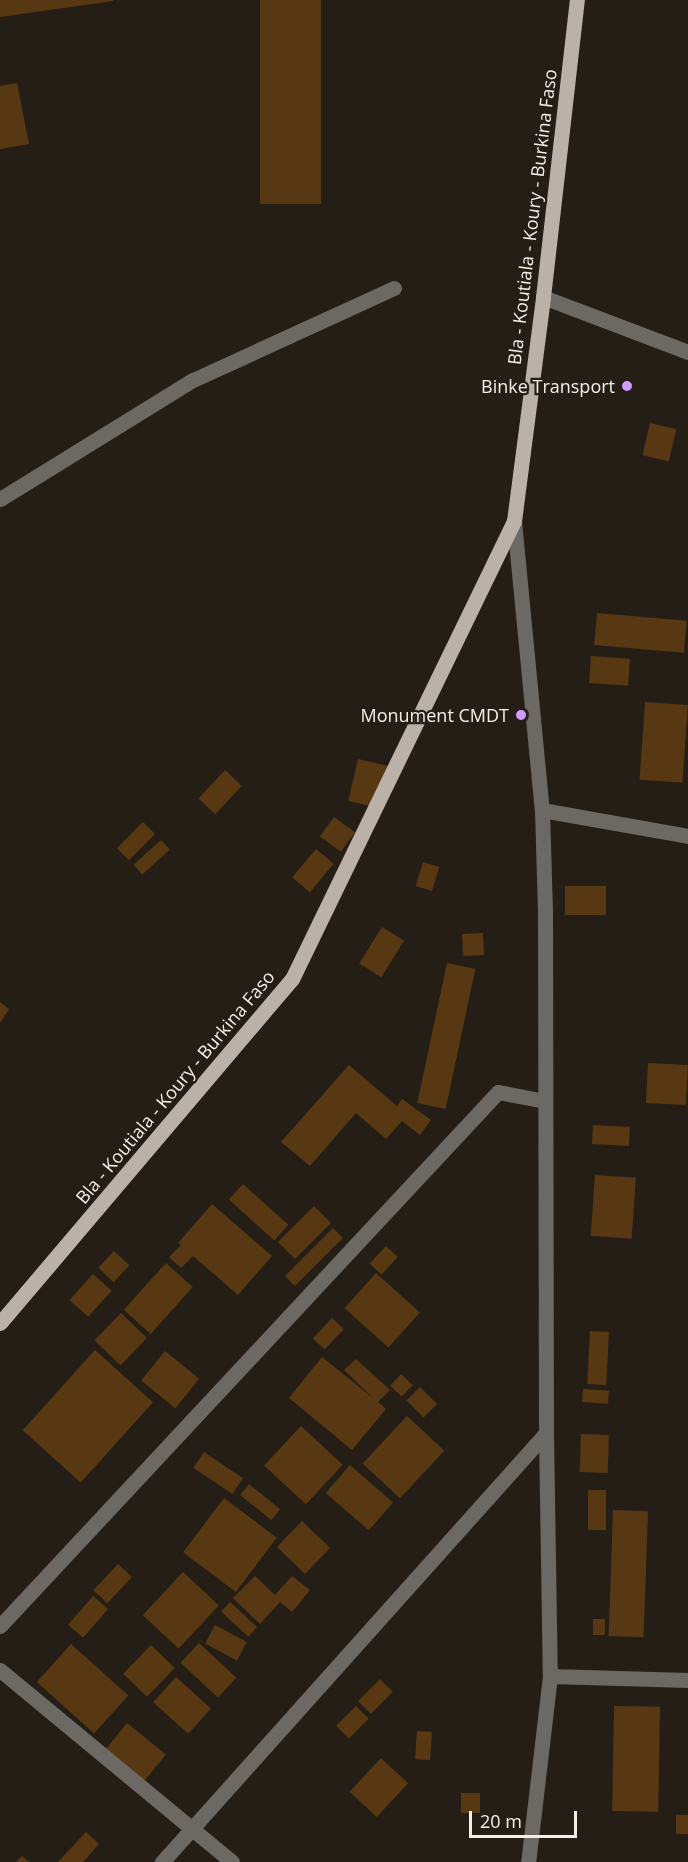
<!DOCTYPE html>
<html>
<head>
<meta charset="utf-8">
<style>
	body { margin:0 }
	#map { position:relative; width:688px; height:1862px; overflow:hidden; background:#251e16; font-family:"Open Sans",sans-serif }
	div>[style] { position:absolute }
	.building>* { inset:0; background:#583813; transform-origin:0 0 }
	.minor>* { height:15px; margin:-7.5px; padding:0 7.5px; transform-origin:7.5px; border-radius:7.5px; background:#6c6864 }
	.major>* { height:15px; margin:-7.5px; padding:0 7.5px; transform-origin:7.5px; border-radius:7.5px; background:#bab2a9 }
	.dots>* { width:16px; height:16px; translate:-50% -50%; box-sizing:border-box; border:3px solid #251e16; border-radius:50% }
	span { translate:-50% -50%; white-space:nowrap; text-align:center; line-height:1.15; -webkit-text-stroke:4.5px #251e16; paint-order:stroke }
	.street-label { font-size:18px; color:#f4eee9 }
	.poi-label { font-size:18px; color:#f4eee9 }
	.right { translate:-100% -50%; text-align:right }
	.scale { position:absolute; left:469px; top:1811px; width:108px; height:27px; box-sizing:border-box; border:3px solid #f4eee9; border-top:0; padding-left:8px; font-size:18px; line-height:21px; white-space:nowrap; color:#f4eee9; -webkit-text-stroke:4px #251e16; paint-order:stroke }
</style>
</head>
<body>
<div id="map">
	<div class="building">
		<div style="clip-path:polygon(0 0,113px 0,113px 1px,0 17px)"></div>
		<div style="left:260px;top:0;width:61px;height:204px"></div>
		<div style="clip-path:polygon(17px 83px,29px 144px,0 149px,0 86px)"></div>
		<div style="left:650px;top:423px;width:27px;height:33px;rotate:13deg"></div>
		<div style="left:597px;top:613px;width:90px;height:32px;rotate:5deg"></div>
		<div style="left:591px;top:656px;width:39px;height:27px;rotate:4deg"></div>
		<div style="left:645px;top:702px;width:43px;height:78px;rotate:4deg"></div>
		<div style="left:358px;top:759px;width:31px;height:43px;rotate:13deg"></div>
		<div style="left:225px;top:770px;width:23px;height:39px;rotate:43deg"></div>
		<div style="left:334px;top:817px;width:26px;height:24px;rotate:36deg"></div>
		<div style="left:143px;top:822px;width:17px;height:37px;rotate:45deg"></div>
		<div style="left:161px;top:840px;width:13px;height:37px;rotate:48deg"></div>
		<div style="left:316px;top:849px;width:23px;height:37px;rotate:40deg"></div>
		<div style="left:423px;top:862px;width:17px;height:25px;rotate:17deg"></div>
		<div style="left:606px;top:886px;width:29px;height:41px;rotate:90deg"></div>
		<div style="left:382px;top:927px;width:26px;height:43px;rotate:32deg"></div>
		<div style="left:483px;top:933px;width:22px;height:21px;rotate:87deg"></div>
		<div style="left:447px;top:963px;width:29px;height:143px;rotate:12deg"></div>
		<div style="clip-path:polygon(0 1002px,9px 1009px,0 1023px)"></div>
		<div style="left:648px;top:1063px;width:40px;height:40px;rotate:3deg"></div>
		<div style="clip-path:polygon(349px 1065px,397px 1106px,402px 1099px,431px 1120px,420px 1135px,402px 1121px,386px 1139px,356px 1113px,310px 1166px,281px 1142px)"></div>
		<div style="left:593px;top:1125px;width:37px;height:19px;rotate:3deg"></div>
		<div style="left:595px;top:1175px;width:41px;height:61px;rotate:4deg"></div>
		<div style="left:243px;top:1184px;width:61px;height:21px;rotate:42deg"></div>
		<div style="clip-path:polygon(212px 1204px,272px 1256px,238px 1295px,193px 1256px,181px 1268px,169px 1257px,181px 1245px,178px 1243px)"></div>
		<div style="left:314px;top:1206px;width:24px;height:51px;rotate:45deg"></div>
		<div style="left:333px;top:1228px;width:14px;height:68px;rotate:45deg"></div>
		<div style="left:386px;top:1246px;width:16px;height:24px;rotate:43deg"></div>
		<div style="left:114px;top:1251px;width:21px;height:23px;rotate:43deg"></div>
		<div style="left:166px;top:1263px;width:36px;height:63px;rotate:42deg"></div>
		<div style="left:376px;top:1273px;width:59px;height:47px;rotate:42deg"></div>
		<div style="left:93px;top:1274px;width:25px;height:35px;rotate:42deg"></div>
		<div style="left:121px;top:1313px;width:36px;height:38px;rotate:44deg"></div>
		<div style="left:332px;top:1318px;width:16px;height:28px;rotate:43deg"></div>
		<div style="left:590px;top:1331px;width:19px;height:53px;rotate:3deg"></div>
		<div style="left:95px;top:1350px;width:78px;height:108px;rotate:42deg"></div>
		<div style="left:165px;top:1351px;width:44px;height:38px;rotate:39deg"></div>
		<div style="clip-path:polygon(322px 1357px,373px 1398px,344px 1370px,356px 1359px,390px 1390px,378px 1402px,386px 1409px,352px 1450px,289px 1398px)"></div>
		<div style="left:401px;top:1374px;width:16px;height:16px;rotate:43deg"></div>
		<div style="left:420px;top:1387px;width:24px;height:19px;rotate:45deg"></div>
		<div style="left:583px;top:1389px;width:26px;height:13px;rotate:4deg"></div>
		<div style="left:407px;top:1416px;width:51px;height:65px;rotate:43deg"></div>
		<div style="left:301px;top:1426px;width:57px;height:54px;rotate:43deg"></div>
		<div style="left:581px;top:1434px;width:28px;height:38px;rotate:2deg"></div>
		<div style="left:204px;top:1452px;width:47px;height:19px;rotate:34deg"></div>
		<div style="left:350px;top:1465px;width:57px;height:37px;rotate:41deg"></div>
		<div style="left:249px;top:1484px;width:40px;height:14px;rotate:39deg"></div>
		<div style="left:588px;top:1490px;width:18px;height:40px"></div>
		<div style="left:224px;top:1498px;width:66px;height:68px;rotate:37deg"></div>
		<div style="left:613px;top:1510px;width:35px;height:126px;rotate:2deg"></div>
		<div style="left:302px;top:1521px;width:39px;height:36px;rotate:44deg"></div>
		<div style="left:118px;top:1564px;width:19px;height:36px;rotate:43deg"></div>
		<div style="left:183px;top:1572px;width:49px;height:59px;rotate:43deg"></div>
		<div style="clip-path:polygon(255px 1576px,275px 1595px,292px 1576px,310px 1590px,292px 1612px,280px 1602px,260px 1624px,233px 1598px)"></div>
		<div style="left:93px;top:1596px;width:20px;height:38px;rotate:41deg"></div>
		<div style="left:230px;top:1602px;width:37px;height:13px;rotate:43deg"></div>
		<div style="left:593px;top:1619px;width:12px;height:16px"></div>
		<div style="left:215px;top:1625px;width:36px;height:21px;rotate:28deg"></div>
		<div style="left:199px;top:1643px;width:51px;height:27px;rotate:43deg"></div>
		<div style="left:71px;top:1644px;width:77px;height:51px;rotate:42deg"></div>
		<div style="left:151px;top:1645px;width:33px;height:40px;rotate:44deg"></div>
		<div style="left:176px;top:1677px;width:47px;height:34px;rotate:42deg"></div>
		<div style="left:380px;top:1679px;width:18px;height:31px;rotate:45deg"></div>
		<div style="left:356px;top:1706px;width:18px;height:28px;rotate:45deg"></div>
		<div style="left:614px;top:1706px;width:46px;height:105px;rotate:1deg"></div>
		<div style="left:127px;top:1723px;width:50px;height:34px;rotate:39deg"></div>
		<div style="left:417px;top:1731px;width:15px;height:28px;rotate:4deg"></div>
		<div style="left:381px;top:1758px;width:37px;height:46px;rotate:43deg"></div>
		<div style="left:461px;top:1793px;width:19px;height:20px"></div>
		<div style="left:676px;top:1815px;width:12px;height:19px"></div>
		<div style="clip-path:polygon(86px 1832px,99px 1844px,83px 1862px,58px 1862px)"></div>
		<div style="clip-path:polygon(22px 1856px,29px 1862px,16px 1862px)"></div>
	</div>
	<div class="minor">
		<div style="left:543px;top:297px;width:155px;rotate:20.8deg"></div>
		<div style="left:0;top:499px;width:227px;rotate:-31.7deg"></div>
		<div style="left:193px;top:380px;width:221px;rotate:-24.6deg"></div>
		<div style="left:514px;top:521px;width:290px;rotate:84.5deg"></div>
		<div style="left:542px;top:810px;width:100px;rotate:88.3deg"></div>
		<div style="left:545px;top:910px;width:523px;rotate:89.89deg"></div>
		<div style="left:546px;top:1433px;width:243px;rotate:89.1deg"></div>
		<div style="left:550px;top:1676px;width:187px;rotate:96.7deg"></div>
		<div style="left:542px;top:810px;width:148px;rotate:10.1deg"></div>
		<div style="left:0;top:1626px;width:730px;rotate:-47deg"></div>
		<div style="left:498px;top:1092px;width:48px;rotate:10.8deg"></div>
		<div style="left:0;top:1670px;width:301px;rotate:39.6deg"></div>
		<div style="left:550px;top:1676px;width:138px;rotate:1.7deg"></div>
		<div style="left:162px;top:1862px;width:576px;rotate:-48.17deg"></div>
	</div>
	<div class="major">
		<div style="left:0;top:1323px;width:451px;rotate:-49.7deg"></div>
		<div style="left:292px;top:979px;width:509px;rotate:-64.14deg"></div>
		<div style="left:514px;top:521px;width:226px;rotate:-82.6deg"></div>
		<div style="left:543px;top:297px;width:299px;rotate:-83.5deg"></div>
	</div>
	<div class="dots">
		<div style="left:627px;top:386px;background:#d09dff"></div>
		<div style="left:521px;top:715px;background:#d09dff"></div>
	</div>
	<div class="street-label">
		<span style="left:532px;top:217px;rotate:-83deg">Bla - Koutiala - Koury - Burkina Faso</span>
		<span style="left:175px;top:1087px;rotate:-50deg">Bla - Koutiala - Koury - Burkina Faso</span>
	</div>
	<div class="poi-label">
		<span class="right" style="left:615px;top:386px">Binke Transport</span>
		<span class="right" style="left:509px;top:715px">Monument CMDT</span>
	</div>
	<div class="scale">20 m</div>
</div>
</body>
</html>
